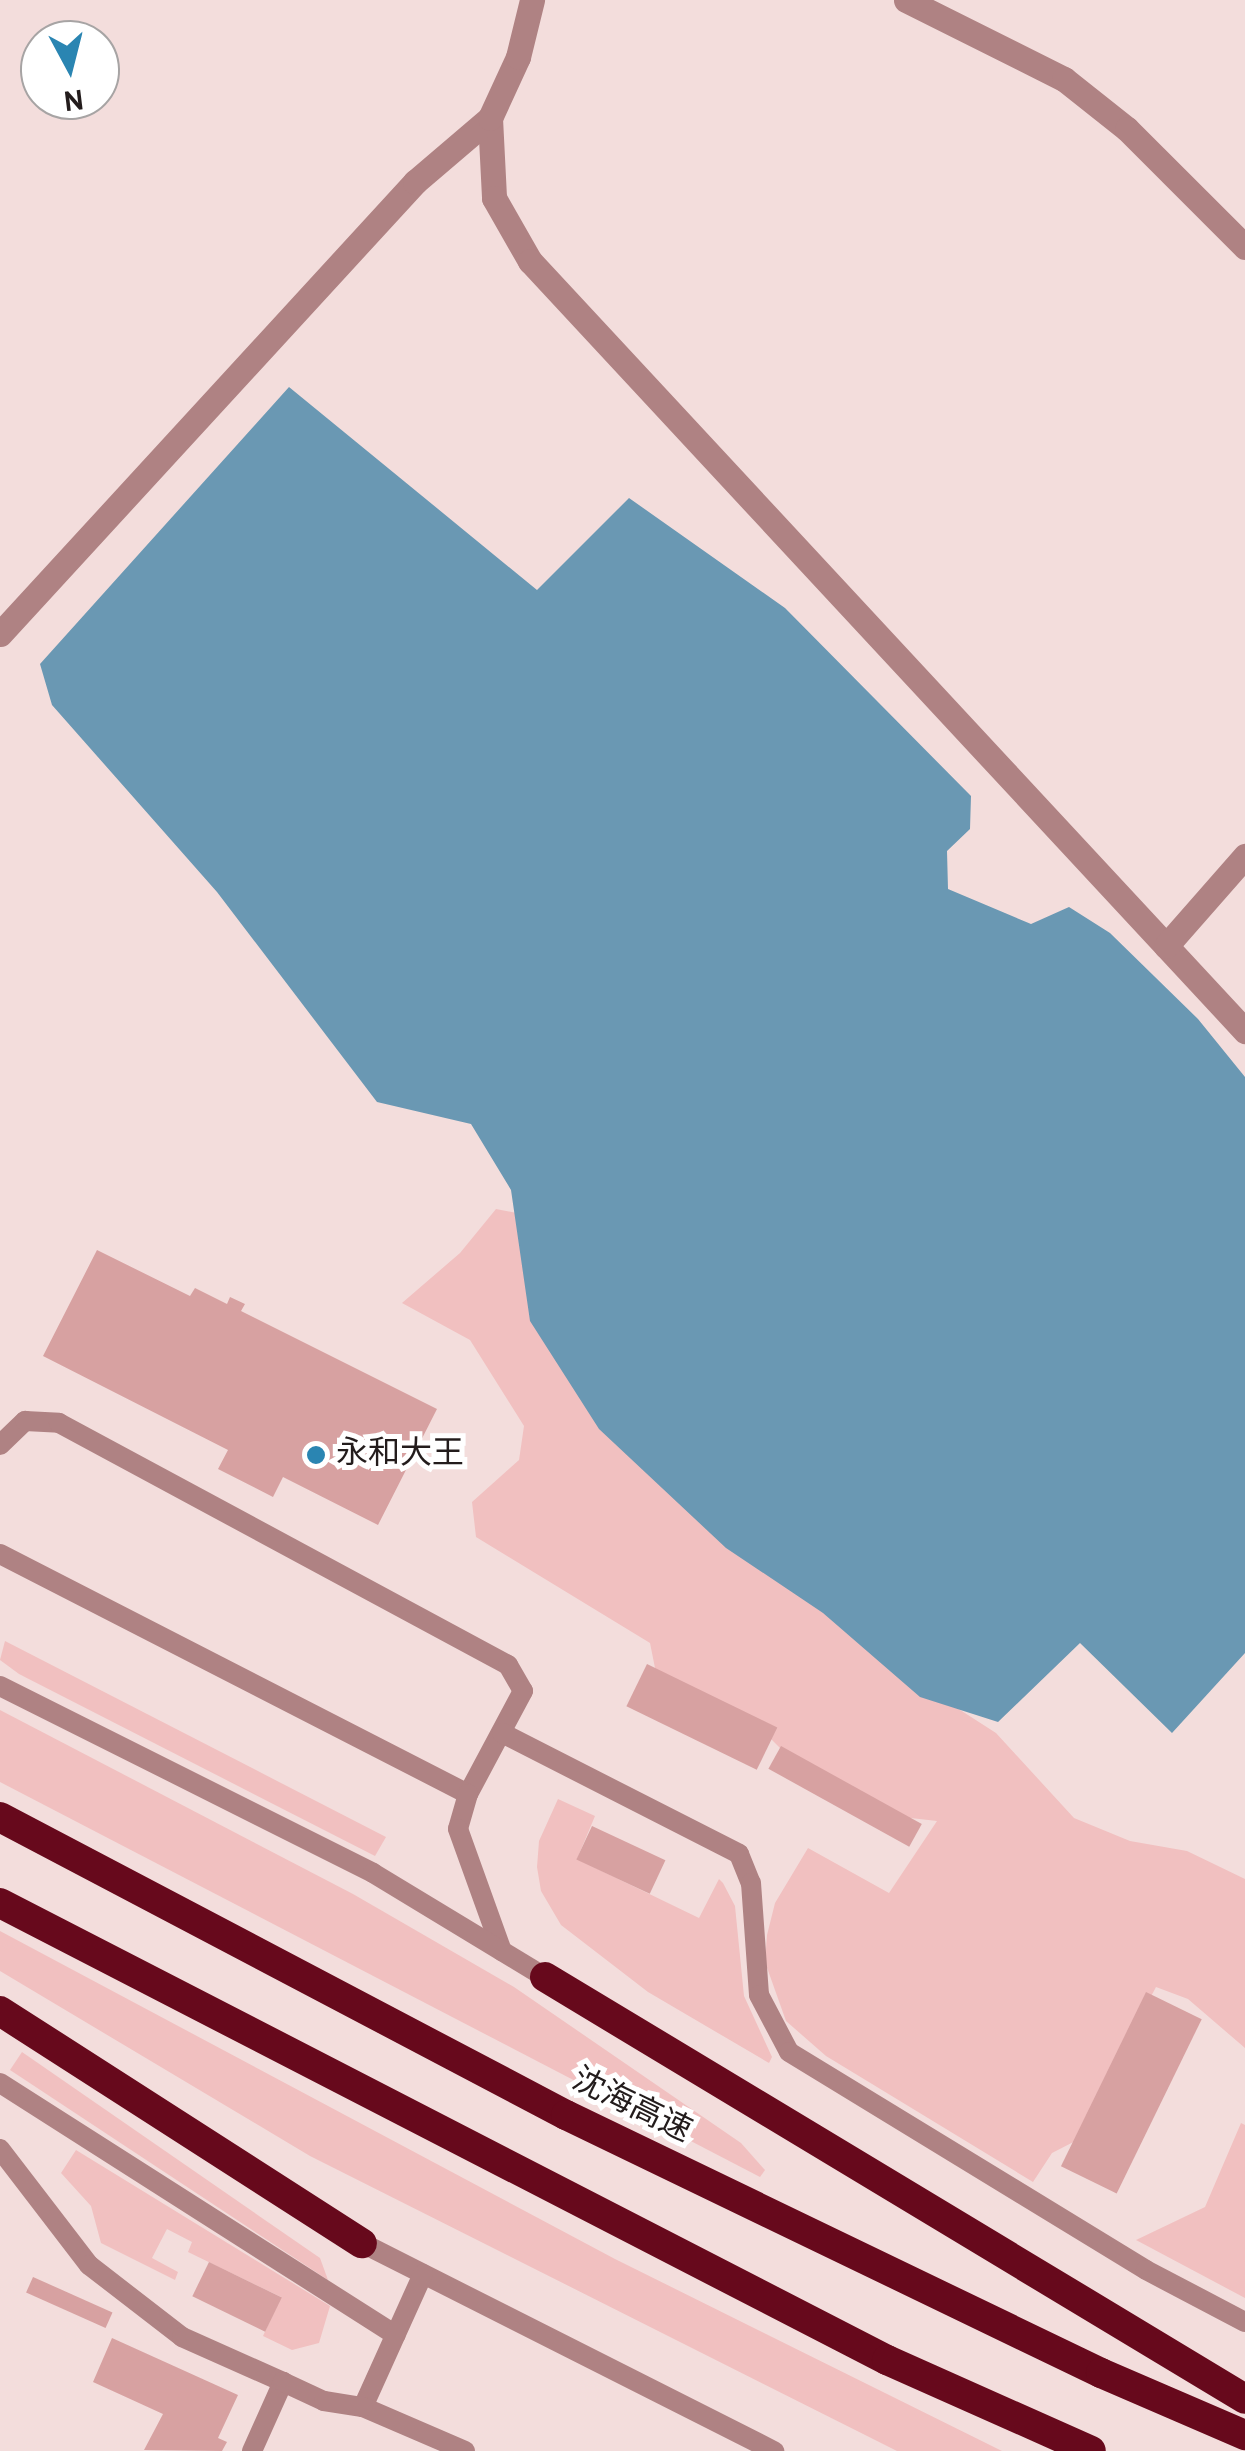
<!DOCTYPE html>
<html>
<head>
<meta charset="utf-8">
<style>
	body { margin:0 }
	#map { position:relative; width:1245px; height:2451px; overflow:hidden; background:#f3dddc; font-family:Overpass,"Noto Sans SC",sans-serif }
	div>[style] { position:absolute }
	.green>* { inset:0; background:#f1c0c0 }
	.water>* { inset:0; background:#6a98b3 }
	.building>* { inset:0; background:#d7a1a1; transform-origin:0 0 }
	.lane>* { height:20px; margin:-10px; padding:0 10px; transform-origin:10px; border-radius:10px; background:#af8283 }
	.street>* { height:25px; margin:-12.5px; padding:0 12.5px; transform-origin:12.5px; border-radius:12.5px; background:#af8283 }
	.highway>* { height:30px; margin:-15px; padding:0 15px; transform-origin:15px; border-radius:15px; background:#67091c }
	.dots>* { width:28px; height:28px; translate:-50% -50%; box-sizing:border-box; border:5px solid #fff; border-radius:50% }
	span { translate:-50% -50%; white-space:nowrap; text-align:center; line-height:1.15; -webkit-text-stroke:10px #fff; paint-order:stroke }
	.poi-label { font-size:32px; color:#231c1c }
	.left { translate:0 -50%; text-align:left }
	.street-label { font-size:32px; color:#231c1c }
	.north { position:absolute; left:20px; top:20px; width:100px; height:100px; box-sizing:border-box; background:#fff; border:2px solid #a7a4a4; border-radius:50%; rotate:173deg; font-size:28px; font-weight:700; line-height:40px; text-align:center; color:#231c1c }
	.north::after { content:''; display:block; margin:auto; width:35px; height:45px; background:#2a85b2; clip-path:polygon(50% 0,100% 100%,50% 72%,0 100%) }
</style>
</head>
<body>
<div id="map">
	<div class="green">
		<div style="clip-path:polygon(496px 1209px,552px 1220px,926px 1688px,996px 1733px,1074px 1818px,1130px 1841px,1187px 1851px,1245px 1879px,1245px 2048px,1188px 1999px,1156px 1987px,1115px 2065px,1091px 2133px,1052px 2153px,1033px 2182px,826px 2056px,786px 2021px,765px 1962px,767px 1935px,775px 1903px,808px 1848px,889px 1893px,937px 1821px,893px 1816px,789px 1757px,757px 1725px,658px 1683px,650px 1643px,476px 1537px,472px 1502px,519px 1460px,524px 1426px,470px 1340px,402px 1303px,460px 1253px)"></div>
		<div style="clip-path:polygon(5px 1641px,386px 1837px,375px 1856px,19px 1674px,0 1660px)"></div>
		<div style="clip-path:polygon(0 1710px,353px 1894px,514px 1987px,741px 2143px,765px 2170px,760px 2177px,0 1782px)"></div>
		<div style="clip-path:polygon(558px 1799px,595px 1816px,577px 1859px,699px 1918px,719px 1879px,723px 1883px,735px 1906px,744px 1996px,772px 2057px,769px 2063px,648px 1992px,561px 1925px,541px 1891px,537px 1867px,539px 1841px)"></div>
		<div style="clip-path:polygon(0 1931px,615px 2259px,1002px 2451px,897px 2451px,310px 2156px,0 1971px)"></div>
		<div style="clip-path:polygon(22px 2052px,320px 2258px,328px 2280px,10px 2070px)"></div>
		<div style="clip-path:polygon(1241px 2123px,1245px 2125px,1245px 2298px,1136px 2240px,1205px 2207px)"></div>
		<div style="clip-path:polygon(76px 2150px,330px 2306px,319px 2343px,292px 2350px,263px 2336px,281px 2297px,188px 2252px,192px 2242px,167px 2229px,152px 2258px,178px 2272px,175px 2280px,101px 2243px,91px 2206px,61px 2173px)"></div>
	</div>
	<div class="water">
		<div style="clip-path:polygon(289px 387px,537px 590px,629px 498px,785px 608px,971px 796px,970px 829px,947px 851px,948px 889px,1031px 924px,1069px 907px,1110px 933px,1198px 1019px,1245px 1077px,1245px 1653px,1172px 1733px,1080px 1643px,998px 1722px,920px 1697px,823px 1613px,726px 1548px,599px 1429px,530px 1321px,511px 1190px,471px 1124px,377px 1102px,217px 892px,52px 705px,40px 664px)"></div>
	</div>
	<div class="building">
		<div style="clip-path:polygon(97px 1250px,190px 1296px,195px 1288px,227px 1304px,230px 1297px,245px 1304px,241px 1311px,437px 1409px,378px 1525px,283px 1477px,273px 1497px,218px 1469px,228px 1450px,43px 1356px)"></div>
		<div style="left:647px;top:1664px;width:145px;height:47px;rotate:26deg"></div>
		<div style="left:781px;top:1746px;width:161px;height:26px;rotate:29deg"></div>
		<div style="left:592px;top:1826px;width:81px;height:37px;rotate:25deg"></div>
		<div style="left:1146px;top:1992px;width:62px;height:194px;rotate:26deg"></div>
		<div style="left:209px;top:2262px;width:81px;height:38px;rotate:26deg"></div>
		<div style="left:33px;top:2277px;width:87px;height:17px;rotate:24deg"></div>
		<div style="clip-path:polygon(112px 2338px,238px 2395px,218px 2438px,227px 2442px,222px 2451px,144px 2450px,163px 2414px,93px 2382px)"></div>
	</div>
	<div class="lane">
		<div style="left:0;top:1445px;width:35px;rotate:-44deg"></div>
		<div style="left:25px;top:1421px;width:34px;rotate:3deg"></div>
		<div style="left:59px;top:1423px;width:510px;rotate:28.32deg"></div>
		<div style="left:508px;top:1665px;width:30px;rotate:60deg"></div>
		<div style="left:523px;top:1691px;width:117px;rotate:118.1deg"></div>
		<div style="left:0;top:1554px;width:526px;rotate:27.15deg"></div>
		<div style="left:468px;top:1794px;width:36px;rotate:106deg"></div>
		<div style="left:458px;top:1829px;width:130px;rotate:70.2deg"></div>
		<div style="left:0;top:1686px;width:417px;rotate:26.6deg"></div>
		<div style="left:373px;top:1873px;width:201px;rotate:31.2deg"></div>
		<div style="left:502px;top:1733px;width:266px;rotate:27deg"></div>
		<div style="left:739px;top:1854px;width:31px;rotate:68deg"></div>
		<div style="left:751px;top:1883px;width:112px;rotate:85.9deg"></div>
		<div style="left:759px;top:1995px;width:64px;rotate:62.2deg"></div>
		<div style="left:789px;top:2052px;width:418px;rotate:31.4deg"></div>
		<div style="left:1146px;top:2270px;width:112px;rotate:27.7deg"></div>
		<div style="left:0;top:2083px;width:469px;rotate:32.5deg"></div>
		<div style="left:0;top:2149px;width:146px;rotate:52.5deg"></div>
		<div style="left:89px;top:2265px;width:118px;rotate:37.7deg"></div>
		<div style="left:182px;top:2337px;width:111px;rotate:24deg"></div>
		<div style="left:362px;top:2243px;width:462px;rotate:26.8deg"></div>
		<div style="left:423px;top:2274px;width:146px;rotate:114.3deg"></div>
		<div style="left:363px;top:2407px;width:111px;rotate:23.3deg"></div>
		<div style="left:252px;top:2451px;width:76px;rotate:-65.8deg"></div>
		<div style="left:283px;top:2382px;width:45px;rotate:24.9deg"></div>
		<div style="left:324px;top:2401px;width:39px;rotate:9deg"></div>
	</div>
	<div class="street">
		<div style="left:906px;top:0;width:177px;rotate:26.6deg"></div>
		<div style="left:1064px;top:79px;width:80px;rotate:38.4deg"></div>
		<div style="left:1127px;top:129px;width:167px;rotate:45deg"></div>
		<div style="left:490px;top:118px;width:80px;rotate:87.1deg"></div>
		<div style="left:494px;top:198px;width:73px;rotate:60.3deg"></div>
		<div style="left:530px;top:261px;width:1051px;rotate:47.12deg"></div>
		<div style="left:0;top:634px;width:614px;rotate:-47.44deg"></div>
		<div style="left:415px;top:182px;width:99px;rotate:-40.5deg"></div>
		<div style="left:490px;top:118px;width:67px;rotate:-65.3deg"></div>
		<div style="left:518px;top:57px;width:59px;rotate:-76.2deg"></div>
		<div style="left:1166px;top:946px;width:120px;rotate:-48.7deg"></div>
	</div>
	<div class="highway">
		<div style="left:0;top:1817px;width:640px;rotate:27.77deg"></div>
		<div style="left:566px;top:2115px;width:594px;rotate:25.75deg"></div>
		<div style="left:1101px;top:2373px;width:157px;rotate:23.3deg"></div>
		<div style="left:0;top:1903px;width:998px;rotate:27.26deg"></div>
		<div style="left:887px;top:2360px;width:223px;rotate:24deg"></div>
		<div style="left:545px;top:1977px;width:817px;rotate:31.08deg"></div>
		<div style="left:0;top:2011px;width:430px;rotate:32.7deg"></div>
	</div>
	<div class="dots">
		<div style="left:316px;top:1455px;background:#2a85b2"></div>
	</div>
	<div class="poi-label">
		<span class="left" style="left:336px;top:1455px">永和大王</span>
	</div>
	<div class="street-label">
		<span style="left:631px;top:2107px;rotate:26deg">沈海高速</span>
	</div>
	<div class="north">N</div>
</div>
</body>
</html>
